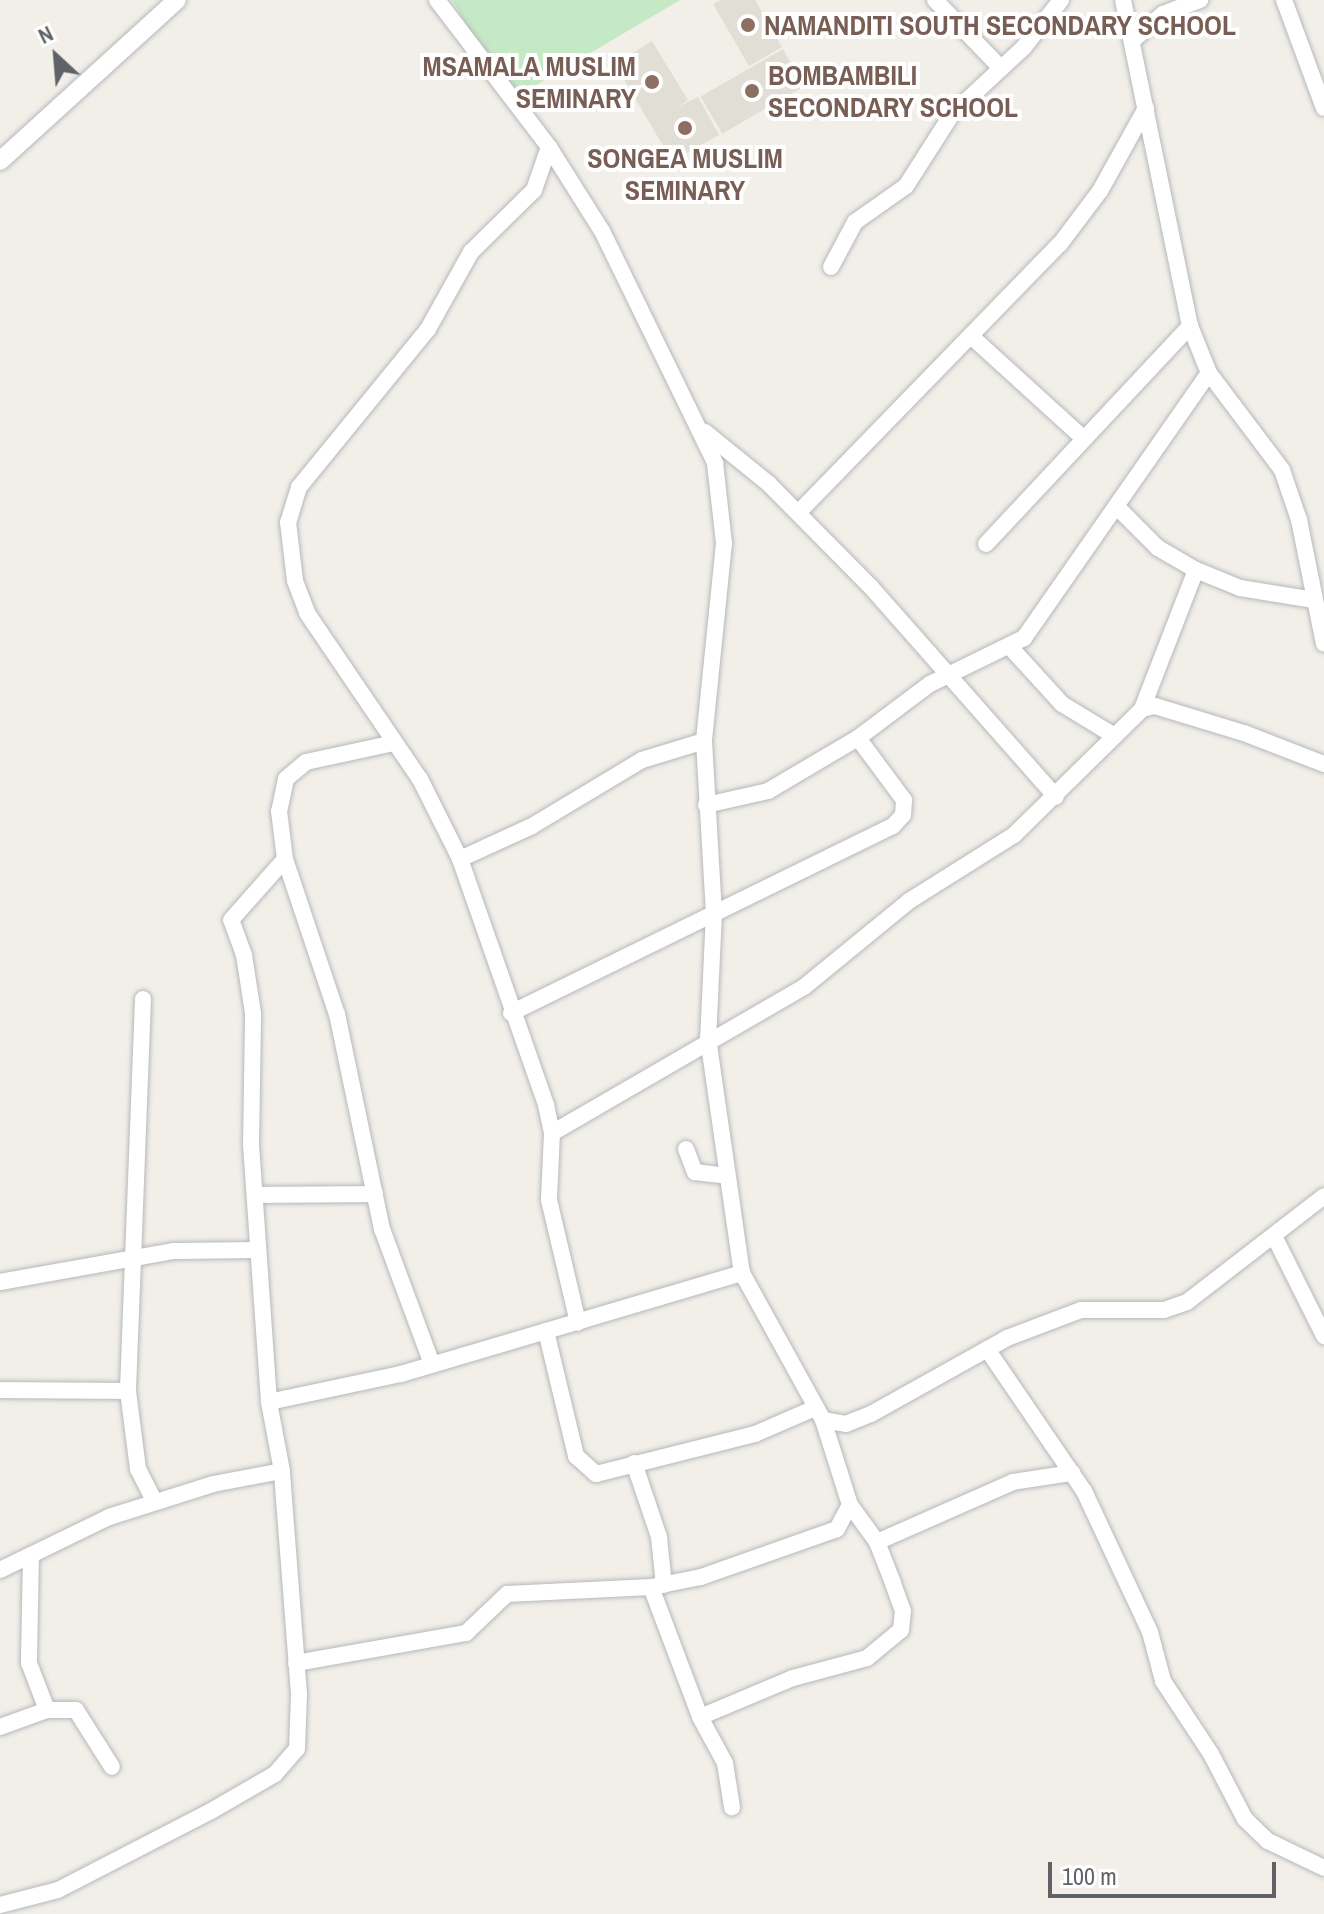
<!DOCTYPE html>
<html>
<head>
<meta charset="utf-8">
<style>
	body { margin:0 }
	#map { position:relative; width:1324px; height:1914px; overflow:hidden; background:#f1efe8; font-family:"Archivo Narrow",sans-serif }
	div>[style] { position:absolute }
	.education>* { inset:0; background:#e1ded6; transform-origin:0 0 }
	.green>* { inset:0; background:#c5e8c5 }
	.roads { filter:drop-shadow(0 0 2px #b5b8bc) drop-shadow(0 0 2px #b5b8bc) }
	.minor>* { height:16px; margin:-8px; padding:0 8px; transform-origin:8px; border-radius:8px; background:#fff }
	.tertiary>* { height:18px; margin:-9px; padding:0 9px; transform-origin:9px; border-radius:9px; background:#fff }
	.dots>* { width:22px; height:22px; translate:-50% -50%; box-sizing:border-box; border:4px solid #fff; border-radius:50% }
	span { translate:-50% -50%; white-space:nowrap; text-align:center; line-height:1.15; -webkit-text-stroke:8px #fff; paint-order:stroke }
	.education-label { font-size:28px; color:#785e54; font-weight:700 }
	.left { translate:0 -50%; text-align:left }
	.right { translate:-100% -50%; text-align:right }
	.north { position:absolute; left:16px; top:16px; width:80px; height:80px; -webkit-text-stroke:6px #fff; paint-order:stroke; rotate:334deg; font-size:22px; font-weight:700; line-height:32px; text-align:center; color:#5f6368 }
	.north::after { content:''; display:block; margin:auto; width:28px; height:36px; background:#5f6368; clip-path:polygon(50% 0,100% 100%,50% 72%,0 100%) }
	.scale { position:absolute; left:1048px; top:1862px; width:228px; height:36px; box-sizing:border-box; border:4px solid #5f6368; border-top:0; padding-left:10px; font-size:24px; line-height:28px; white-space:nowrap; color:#5f6368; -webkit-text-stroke:6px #fff; paint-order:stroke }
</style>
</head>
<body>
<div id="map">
	<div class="education">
		<div style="clip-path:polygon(721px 0,755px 0,782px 47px,749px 66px,713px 4px)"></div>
		<div style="clip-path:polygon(652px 41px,688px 100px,678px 107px,698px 97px,719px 135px,672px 161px,615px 64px)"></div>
		<div style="left:783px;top:49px;width:43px;height:95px;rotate:60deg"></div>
	</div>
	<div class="green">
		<div style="clip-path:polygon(452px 0,680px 0,511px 100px)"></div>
	</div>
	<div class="roads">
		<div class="minor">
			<div style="left:437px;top:0;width:185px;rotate:52.7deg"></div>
			<div style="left:549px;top:147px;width:99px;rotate:57.8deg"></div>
			<div style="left:602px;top:231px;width:258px;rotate:64deg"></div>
			<div style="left:715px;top:463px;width:81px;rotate:83.6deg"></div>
			<div style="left:724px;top:543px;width:199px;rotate:95.8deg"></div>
			<div style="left:704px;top:741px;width:172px;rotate:86.7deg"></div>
			<div style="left:714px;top:913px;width:125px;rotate:92.7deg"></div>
			<div style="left:708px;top:1038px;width:237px;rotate:81.8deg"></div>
			<div style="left:742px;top:1273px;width:168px;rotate:61.1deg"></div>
			<div style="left:823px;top:1420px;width:23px;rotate:10deg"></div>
			<div style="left:846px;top:1424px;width:27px;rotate:-22deg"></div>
			<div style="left:871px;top:1414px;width:156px;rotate:-29.2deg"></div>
			<div style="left:1007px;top:1338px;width:79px;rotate:-20.7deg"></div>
			<div style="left:1081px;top:1310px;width:83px"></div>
			<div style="left:1164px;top:1310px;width:24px;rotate:-19deg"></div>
			<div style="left:1187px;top:1302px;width:173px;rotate:-37.7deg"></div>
			<div style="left:935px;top:0;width:95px;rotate:45.9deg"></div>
			<div style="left:1123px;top:0;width:333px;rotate:78.4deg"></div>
			<div style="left:1190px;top:326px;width:51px;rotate:68deg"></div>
			<div style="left:1209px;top:373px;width:121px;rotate:53deg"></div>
			<div style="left:1282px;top:470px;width:53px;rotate:71.2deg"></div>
			<div style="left:1299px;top:520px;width:126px;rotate:78.6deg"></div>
			<div style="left:1284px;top:0;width:115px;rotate:69.7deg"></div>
			<div style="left:1132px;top:41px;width:41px;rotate:-41.1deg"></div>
			<div style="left:1163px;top:14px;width:40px;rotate:-21deg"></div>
			<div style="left:549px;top:147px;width:46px;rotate:109.2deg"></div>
			<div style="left:534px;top:190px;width:88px;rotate:135.5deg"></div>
			<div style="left:471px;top:252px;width:88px;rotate:119.2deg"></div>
			<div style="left:428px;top:329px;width:204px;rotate:129.2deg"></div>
			<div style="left:299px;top:487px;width:37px;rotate:107deg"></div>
			<div style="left:288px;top:522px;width:59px;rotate:83.2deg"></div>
			<div style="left:295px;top:581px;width:34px;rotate:69deg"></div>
			<div style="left:307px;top:613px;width:201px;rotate:55.8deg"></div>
			<div style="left:420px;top:779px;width:89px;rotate:63.4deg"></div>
			<div style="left:460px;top:859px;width:261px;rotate:70.7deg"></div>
			<div style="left:546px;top:1105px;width:29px;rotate:78deg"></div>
			<div style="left:552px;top:1133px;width:67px;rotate:92.6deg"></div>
			<div style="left:549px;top:1200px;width:126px;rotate:76.7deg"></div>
			<div style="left:831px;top:267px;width:51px;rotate:-61.9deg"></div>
			<div style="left:855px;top:222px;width:62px;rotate:-35.2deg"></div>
			<div style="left:906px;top:186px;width:85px;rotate:-57.4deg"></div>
			<div style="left:952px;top:114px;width:98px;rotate:-42.9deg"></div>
			<div style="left:1024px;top:47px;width:60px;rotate:-51.8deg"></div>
			<div style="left:972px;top:337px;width:149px;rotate:42.3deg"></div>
			<div style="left:705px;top:432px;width:82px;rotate:39.1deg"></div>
			<div style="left:769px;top:484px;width:144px;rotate:45.3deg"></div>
			<div style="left:870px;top:586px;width:281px;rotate:48.6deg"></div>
			<div style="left:1118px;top:508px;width:57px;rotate:45deg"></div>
			<div style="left:1158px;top:548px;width:44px;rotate:30.1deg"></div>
			<div style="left:1196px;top:570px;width:48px;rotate:22.2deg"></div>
			<div style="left:1240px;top:588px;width:75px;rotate:9.2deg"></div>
			<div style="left:798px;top:513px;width:376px;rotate:-45.8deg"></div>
			<div style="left:1060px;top:244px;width:66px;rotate:-53deg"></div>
			<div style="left:1100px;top:191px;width:95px;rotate:-61deg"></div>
			<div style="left:986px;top:544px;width:299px;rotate:-46.9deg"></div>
			<div style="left:1011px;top:648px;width:76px;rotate:47.7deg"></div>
			<div style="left:1062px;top:704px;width:60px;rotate:31.3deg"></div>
			<div style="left:1142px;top:709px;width:149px;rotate:-68.8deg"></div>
			<div style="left:394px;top:743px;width:90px;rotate:167.8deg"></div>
			<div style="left:306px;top:762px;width:26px;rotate:140deg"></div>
			<div style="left:286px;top:779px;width:33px;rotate:102deg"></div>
			<div style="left:279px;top:811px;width:48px;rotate:82.9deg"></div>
			<div style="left:285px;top:859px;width:163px;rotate:71.5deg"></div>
			<div style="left:337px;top:1014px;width:220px;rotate:78.2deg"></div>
			<div style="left:382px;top:1229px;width:144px;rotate:69.7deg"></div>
			<div style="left:706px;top:805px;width:64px;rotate:-12.7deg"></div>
			<div style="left:768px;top:791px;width:104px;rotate:-30.5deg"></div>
			<div style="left:858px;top:738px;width:90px;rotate:-36.9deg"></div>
			<div style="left:930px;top:684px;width:105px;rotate:-26.1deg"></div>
			<div style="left:1024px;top:638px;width:323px;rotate:-55.1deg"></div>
			<div style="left:460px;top:859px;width:79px;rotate:-24.6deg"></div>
			<div style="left:532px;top:826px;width:128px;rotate:-31deg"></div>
			<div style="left:642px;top:760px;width:65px;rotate:-17deg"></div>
			<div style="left:143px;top:999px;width:392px;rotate:92.2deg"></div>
			<div style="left:128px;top:1391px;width:79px;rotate:82.7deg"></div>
			<div style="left:138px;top:1469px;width:37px;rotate:63deg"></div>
			<div style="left:511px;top:1013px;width:425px;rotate:-26.1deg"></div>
			<div style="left:893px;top:826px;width:15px;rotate:-48deg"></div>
			<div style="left:903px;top:815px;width:15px;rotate:-86deg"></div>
			<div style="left:904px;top:800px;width:77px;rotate:-126.6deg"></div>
			<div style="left:552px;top:1133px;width:291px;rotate:-30.1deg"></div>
			<div style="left:804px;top:987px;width:136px;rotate:-39.3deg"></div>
			<div style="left:909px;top:901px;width:124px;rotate:-32.2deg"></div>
			<div style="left:1014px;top:835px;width:180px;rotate:-44.5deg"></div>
			<div style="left:1142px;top:709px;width:13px;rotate:-13deg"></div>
			<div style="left:1155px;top:706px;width:93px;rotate:16.9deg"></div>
			<div style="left:1244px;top:733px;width:86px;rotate:21.2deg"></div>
			<div style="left:686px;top:1149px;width:25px;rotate:69deg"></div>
			<div style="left:695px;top:1172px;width:32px;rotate:7deg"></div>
			<div style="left:256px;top:1195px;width:119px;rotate:-0.5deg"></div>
			<div style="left:1275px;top:1238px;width:110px;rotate:63.4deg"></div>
			<div style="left:0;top:1282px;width:177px;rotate:-10.1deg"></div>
			<div style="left:174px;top:1251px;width:84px;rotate:-0.7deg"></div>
			<div style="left:546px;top:1331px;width:129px;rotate:76.5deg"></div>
			<div style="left:576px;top:1456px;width:27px;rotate:42deg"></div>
			<div style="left:596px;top:1474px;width:164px;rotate:-14.1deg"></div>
			<div style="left:755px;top:1434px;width:65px;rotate:-23.4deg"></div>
			<div style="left:987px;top:1349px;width:172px;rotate:55.7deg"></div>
			<div style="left:1084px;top:1491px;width:156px;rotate:64.9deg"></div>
			<div style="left:1150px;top:1632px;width:51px;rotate:75.1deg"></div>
			<div style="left:1163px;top:1681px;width:87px;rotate:56.7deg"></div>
			<div style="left:1211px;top:1754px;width:73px;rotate:62.4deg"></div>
			<div style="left:1245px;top:1819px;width:32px;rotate:44deg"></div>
			<div style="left:1268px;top:1841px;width:62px;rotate:25.7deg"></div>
			<div style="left:0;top:1390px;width:128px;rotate:0.4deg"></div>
			<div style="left:269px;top:1402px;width:135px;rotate:-12deg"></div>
			<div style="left:401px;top:1374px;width:356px;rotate:-16.5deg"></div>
			<div style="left:634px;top:1463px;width:78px;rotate:71.3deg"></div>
			<div style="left:659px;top:1537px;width:48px;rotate:84.1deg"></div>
			<div style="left:877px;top:1542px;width:149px;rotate:-23.8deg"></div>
			<div style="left:1013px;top:1482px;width:60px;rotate:-8.7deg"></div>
			<div style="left:31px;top:1555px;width:108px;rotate:91.1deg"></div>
			<div style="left:29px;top:1663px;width:50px;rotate:69deg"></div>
			<div style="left:0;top:1570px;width:121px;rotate:-25.9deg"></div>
			<div style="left:109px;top:1517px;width:109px;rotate:-17.6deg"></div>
			<div style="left:213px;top:1484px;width:70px;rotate:-10.7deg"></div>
			<div style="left:651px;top:1587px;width:139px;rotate:69.3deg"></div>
			<div style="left:700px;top:1717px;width:52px;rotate:61.5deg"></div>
			<div style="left:725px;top:1763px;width:45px;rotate:81deg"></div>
			<div style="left:296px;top:1663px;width:173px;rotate:-10deg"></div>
			<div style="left:466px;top:1633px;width:57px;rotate:-43.6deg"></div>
			<div style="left:507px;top:1594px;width:144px;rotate:-2.8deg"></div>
			<div style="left:651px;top:1587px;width:51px;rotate:-11.3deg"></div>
			<div style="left:701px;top:1577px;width:144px;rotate:-19.4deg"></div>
			<div style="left:837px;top:1529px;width:27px;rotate:-62deg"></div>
			<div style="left:700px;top:1717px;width:101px;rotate:-22.8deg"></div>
			<div style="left:793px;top:1678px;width:77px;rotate:-15.1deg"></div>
			<div style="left:867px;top:1658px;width:44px;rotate:-39.5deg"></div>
			<div style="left:901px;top:1630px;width:19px;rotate:-84deg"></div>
			<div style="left:903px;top:1611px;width:30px;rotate:-110deg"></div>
			<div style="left:893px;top:1583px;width:44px;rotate:-111.3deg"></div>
			<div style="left:877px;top:1542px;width:46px;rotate:-126.1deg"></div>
			<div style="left:850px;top:1505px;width:89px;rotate:-107.6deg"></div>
			<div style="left:0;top:1727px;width:50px;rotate:-19.9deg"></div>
			<div style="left:47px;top:1710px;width:29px"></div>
			<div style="left:76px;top:1710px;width:67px;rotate:57.7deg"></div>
			<div style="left:0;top:1905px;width:60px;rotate:-14.5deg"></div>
			<div style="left:58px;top:1890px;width:172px;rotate:-27.3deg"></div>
			<div style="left:211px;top:1811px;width:74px;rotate:-30deg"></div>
			<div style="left:275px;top:1774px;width:33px;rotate:-49deg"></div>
			<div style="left:297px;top:1749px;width:55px;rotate:-87.9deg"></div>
			<div style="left:299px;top:1694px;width:224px;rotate:-94.4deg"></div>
			<div style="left:282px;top:1471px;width:70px;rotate:-100.7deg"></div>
			<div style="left:269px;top:1402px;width:257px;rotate:-94deg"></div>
			<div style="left:251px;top:1146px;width:133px;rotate:-89.1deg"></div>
			<div style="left:253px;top:1013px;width:59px;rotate:-98.8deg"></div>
			<div style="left:244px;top:955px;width:37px;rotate:-110deg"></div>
			<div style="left:231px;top:920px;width:81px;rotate:-48.5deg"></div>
		</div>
		<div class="tertiary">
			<div style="left:0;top:161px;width:239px;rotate:-42.3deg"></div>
		</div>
	</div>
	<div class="dots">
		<div style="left:748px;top:25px;background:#8d6e63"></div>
		<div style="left:652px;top:82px;background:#8d6e63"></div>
		<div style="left:752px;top:91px;background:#8d6e63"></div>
		<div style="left:685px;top:128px;background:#8d6e63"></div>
	</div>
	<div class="education-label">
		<span class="left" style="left:764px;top:25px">NAMANDITI SOUTH SECONDARY SCHOOL</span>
		<span class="right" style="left:636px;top:82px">MSAMALA MUSLIM<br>SEMINARY</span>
		<span class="left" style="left:768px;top:91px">BOMBAMBILI<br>SECONDARY SCHOOL</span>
		<span style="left:685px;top:174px">SONGEA MUSLIM<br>SEMINARY</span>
	</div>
	<div class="north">N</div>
	<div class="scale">100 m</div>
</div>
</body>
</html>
